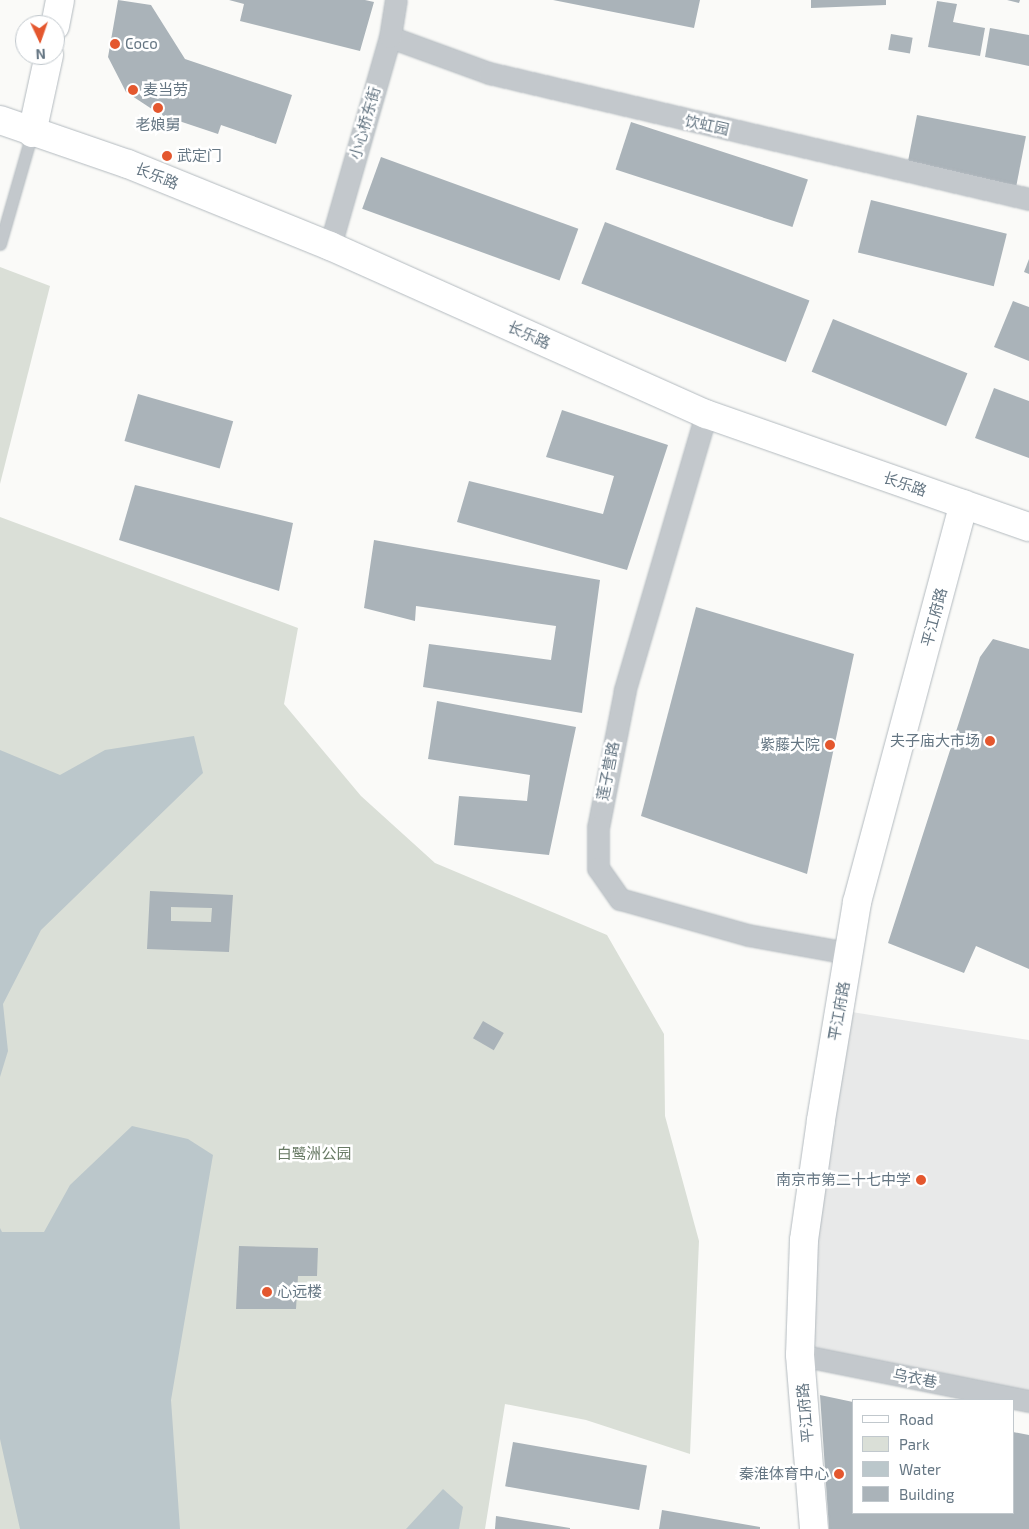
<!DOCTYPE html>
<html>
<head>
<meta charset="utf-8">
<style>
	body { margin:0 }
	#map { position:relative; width:1029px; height:1529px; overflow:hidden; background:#fafaf8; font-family:"Exo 2","Noto Sans SC",sans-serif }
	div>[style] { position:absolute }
	.built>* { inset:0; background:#e8e9e9 }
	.green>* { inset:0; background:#dadfd7 }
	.water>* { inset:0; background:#bbc7cb }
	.building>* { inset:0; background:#aab3b9; transform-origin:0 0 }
	.roads { filter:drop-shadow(0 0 1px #b3babf) drop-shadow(0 0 1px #b3babf) }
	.lane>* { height:11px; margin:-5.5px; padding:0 5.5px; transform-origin:5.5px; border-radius:5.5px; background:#c3c8cc }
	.street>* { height:21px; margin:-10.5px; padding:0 10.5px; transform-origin:10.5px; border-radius:10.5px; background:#c3c8cc }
	.secondary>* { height:28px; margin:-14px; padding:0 14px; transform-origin:14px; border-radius:14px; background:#fff }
	.dots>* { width:14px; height:14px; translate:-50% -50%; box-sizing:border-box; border:2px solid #fff; border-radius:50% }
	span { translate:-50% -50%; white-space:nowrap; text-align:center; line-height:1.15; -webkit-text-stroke:5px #fff; paint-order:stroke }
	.poi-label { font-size:15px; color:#657683 }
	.left { translate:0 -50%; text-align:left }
	.right { translate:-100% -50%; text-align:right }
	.street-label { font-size:15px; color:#657683 }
	.park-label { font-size:15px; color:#687a64 }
	.legend { position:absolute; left:852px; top:1399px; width:162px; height:115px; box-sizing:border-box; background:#fff; border:1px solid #c1c8cd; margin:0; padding:6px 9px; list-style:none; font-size:15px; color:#657683 }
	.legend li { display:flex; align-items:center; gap:10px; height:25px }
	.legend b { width:25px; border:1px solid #c1c8cd }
	.north { position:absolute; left:15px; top:15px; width:50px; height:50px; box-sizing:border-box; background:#fff; border:1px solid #c1c8cd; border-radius:50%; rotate:177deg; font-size:14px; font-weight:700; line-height:20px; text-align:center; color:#657683 }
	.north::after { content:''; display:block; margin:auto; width:18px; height:22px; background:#e4572e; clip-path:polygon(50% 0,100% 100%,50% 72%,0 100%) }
</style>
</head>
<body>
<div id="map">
	<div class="built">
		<div style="clip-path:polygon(839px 1010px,1029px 1040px,1029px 1401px,800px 1355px)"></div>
	</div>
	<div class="green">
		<div style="clip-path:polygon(0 267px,50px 286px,0 484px)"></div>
		<div style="clip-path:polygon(0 517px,298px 628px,284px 704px,361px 796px,435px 863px,607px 935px,664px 1034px,665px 1116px,699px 1241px,690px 1454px,586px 1420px,505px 1404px,485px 1529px,0 1529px)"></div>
	</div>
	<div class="water">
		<div style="clip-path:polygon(194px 736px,203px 773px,41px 930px,3px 1004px,8px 1051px,0 1077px,0 750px,60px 775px,105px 750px)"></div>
		<div style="clip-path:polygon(132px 1126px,188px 1139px,213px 1155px,171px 1400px,180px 1529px,20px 1529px,0 1439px,0 1228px,2px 1232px,44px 1232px,70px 1185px)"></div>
		<div style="clip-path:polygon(443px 1489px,463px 1507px,459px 1529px,406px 1529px)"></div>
	</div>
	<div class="building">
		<div style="clip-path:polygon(118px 0,151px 5px,185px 59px,292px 95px,276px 144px,221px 125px,218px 134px,161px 115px,126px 92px,108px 57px)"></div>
		<div style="clip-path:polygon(229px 0,365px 0,374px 2px,360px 51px,240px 21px,244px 4px)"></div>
		<div style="clip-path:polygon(553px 0,700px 0,694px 28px)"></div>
		<div style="clip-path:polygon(811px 0,886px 0,886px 5px,811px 8px)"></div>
		<div style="clip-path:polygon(1007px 0,1020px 0,1019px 3px)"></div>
		<div style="clip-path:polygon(937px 1px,957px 4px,953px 22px,985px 28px,980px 56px,928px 47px)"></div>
		<div style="clip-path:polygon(990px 28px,1029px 35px,1029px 66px,985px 57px)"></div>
		<div style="left:891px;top:34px;width:22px;height:16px;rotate:10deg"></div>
		<div style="left:917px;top:115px;width:111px;height:50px;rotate:11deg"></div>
		<div style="left:631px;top:122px;width:186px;height:50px;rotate:18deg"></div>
		<div style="left:381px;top:157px;width:210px;height:55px;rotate:20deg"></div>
		<div style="left:871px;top:200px;width:140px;height:54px;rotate:14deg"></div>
		<div style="left:605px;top:222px;width:219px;height:66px;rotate:21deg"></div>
		<div style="clip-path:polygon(1029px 259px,1029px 274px,1024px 272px)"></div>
		<div style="clip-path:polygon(1013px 301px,1029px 307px,1029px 361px,994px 347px)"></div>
		<div style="left:833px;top:319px;width:145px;height:57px;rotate:22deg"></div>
		<div style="clip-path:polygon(994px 388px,1029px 401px,1029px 458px,975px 438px)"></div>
		<div style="left:138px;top:394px;width:99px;height:49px;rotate:16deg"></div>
		<div style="clip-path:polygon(562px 410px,668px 445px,627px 570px,457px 522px,469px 481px,603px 514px,614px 476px,546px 457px)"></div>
		<div style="clip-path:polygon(135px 485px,293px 523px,279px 591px,119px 540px)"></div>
		<div style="clip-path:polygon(374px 540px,600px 580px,582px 713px,423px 687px,429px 644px,551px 660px,556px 626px,416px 606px,415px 621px,364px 608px)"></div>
		<div style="clip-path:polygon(696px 607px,854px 654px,807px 874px,641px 816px)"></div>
		<div style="clip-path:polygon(993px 639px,1029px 649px,1029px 969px,976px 946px,964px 973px,888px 943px,980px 657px)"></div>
		<div style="clip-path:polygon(437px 701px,576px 727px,549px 855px,454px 845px,459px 796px,527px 801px,530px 775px,428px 759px)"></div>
		<div style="clip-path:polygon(evenodd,150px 891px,233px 895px,229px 952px,147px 949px,150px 891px,171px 907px,212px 908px,211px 922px,171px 921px,171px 907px)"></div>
		<div style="left:483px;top:1021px;width:24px;height:20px;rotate:30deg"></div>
		<div style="clip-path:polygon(239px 1246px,318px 1248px,317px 1276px,298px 1276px,296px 1309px,236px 1309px)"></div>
		<div style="clip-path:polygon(820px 1395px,853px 1402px,853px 1513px,1013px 1513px,1013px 1432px,1029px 1435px,1029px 1529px,829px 1529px)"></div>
		<div style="left:513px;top:1442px;width:136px;height:45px;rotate:10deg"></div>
		<div style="clip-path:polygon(662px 1510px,760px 1527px,760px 1529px,659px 1529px)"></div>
		<div style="clip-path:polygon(496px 1516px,570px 1528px,570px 1529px,495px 1529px)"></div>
	</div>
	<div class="roads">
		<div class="lane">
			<div style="left:0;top:244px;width:116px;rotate:-73.9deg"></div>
		</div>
		<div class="street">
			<div style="left:390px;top:37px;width:105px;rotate:20deg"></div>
			<div style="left:489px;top:73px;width:555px;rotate:13.13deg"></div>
			<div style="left:330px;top:246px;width:217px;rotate:-74deg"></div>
			<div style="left:390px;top:37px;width:37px;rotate:-81deg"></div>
			<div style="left:706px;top:414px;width:288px;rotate:106.4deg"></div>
			<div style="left:625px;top:690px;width:140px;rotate:101.1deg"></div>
			<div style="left:598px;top:827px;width:41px;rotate:90deg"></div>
			<div style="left:598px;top:868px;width:38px;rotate:55deg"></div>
			<div style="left:620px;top:899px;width:133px;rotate:15.7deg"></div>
			<div style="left:748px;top:935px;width:102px;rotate:10.2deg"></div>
			<div style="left:800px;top:1355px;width:234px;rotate:11.4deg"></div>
		</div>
		<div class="secondary">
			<div style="left:55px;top:26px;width:26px;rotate:-79deg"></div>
			<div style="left:0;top:120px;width:135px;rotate:19deg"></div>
			<div style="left:128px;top:164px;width:218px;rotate:22.1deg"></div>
			<div style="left:330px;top:246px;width:412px;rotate:24.1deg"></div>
			<div style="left:706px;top:414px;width:342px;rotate:19.3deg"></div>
			<div style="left:32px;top:133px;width:80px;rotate:-77.7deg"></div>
			<div style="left:814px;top:1529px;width:175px;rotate:-94.6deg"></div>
			<div style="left:800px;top:1355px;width:115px;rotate:-88deg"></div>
			<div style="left:804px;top:1240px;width:121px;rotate:-81.9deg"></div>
			<div style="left:821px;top:1120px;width:221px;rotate:-80.6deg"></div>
			<div style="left:857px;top:902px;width:412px;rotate:-75deg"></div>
		</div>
	</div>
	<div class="dots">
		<div style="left:115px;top:44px;background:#e4572e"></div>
		<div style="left:133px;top:90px;background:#e4572e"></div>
		<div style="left:158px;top:108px;background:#e4572e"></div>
		<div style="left:167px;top:156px;background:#e4572e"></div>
		<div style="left:990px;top:741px;background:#e4572e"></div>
		<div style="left:830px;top:745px;background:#e4572e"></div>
		<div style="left:921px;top:1180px;background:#e4572e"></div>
		<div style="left:267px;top:1292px;background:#e4572e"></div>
		<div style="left:839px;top:1474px;background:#e4572e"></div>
	</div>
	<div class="poi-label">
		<span class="left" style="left:125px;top:44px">Coco</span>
		<span class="left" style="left:143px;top:90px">麦当劳</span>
		<span style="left:158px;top:125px">老娘舅</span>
		<span class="left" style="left:177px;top:156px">武定门</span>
		<span class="right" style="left:980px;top:741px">夫子庙大市场</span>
		<span class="right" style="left:820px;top:745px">紫藤大院</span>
		<span class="right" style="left:911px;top:1180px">南京市第二十七中学</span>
		<span class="left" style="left:277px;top:1292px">心远楼</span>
		<span class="right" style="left:829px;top:1474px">秦淮体育中心</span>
	</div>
	<div class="street-label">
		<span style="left:365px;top:123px;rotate:-74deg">小心桥东街</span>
		<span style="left:707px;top:125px;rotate:13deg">饮虹园</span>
		<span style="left:157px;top:176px;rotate:22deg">长乐路</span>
		<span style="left:529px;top:335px;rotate:24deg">长乐路</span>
		<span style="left:905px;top:484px;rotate:19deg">长乐路</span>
		<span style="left:934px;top:617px;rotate:-75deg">平江府路</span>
		<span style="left:608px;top:771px;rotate:-79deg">莲子营路</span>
		<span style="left:839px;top:1011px;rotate:-80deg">平江府路</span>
		<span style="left:915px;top:1378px;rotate:11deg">乌衣巷</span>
		<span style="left:805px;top:1413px;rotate:-95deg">平江府路</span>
	</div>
	<div class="park-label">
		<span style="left:314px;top:1154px">白鹭洲公园</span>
	</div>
	<ul class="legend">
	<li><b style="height:6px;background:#fff"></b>Road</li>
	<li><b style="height:14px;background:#dadfd7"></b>Park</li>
	<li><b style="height:14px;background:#bbc7cb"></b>Water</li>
	<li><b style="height:14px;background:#aab3b9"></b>Building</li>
	</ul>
	<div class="north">N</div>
</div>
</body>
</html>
